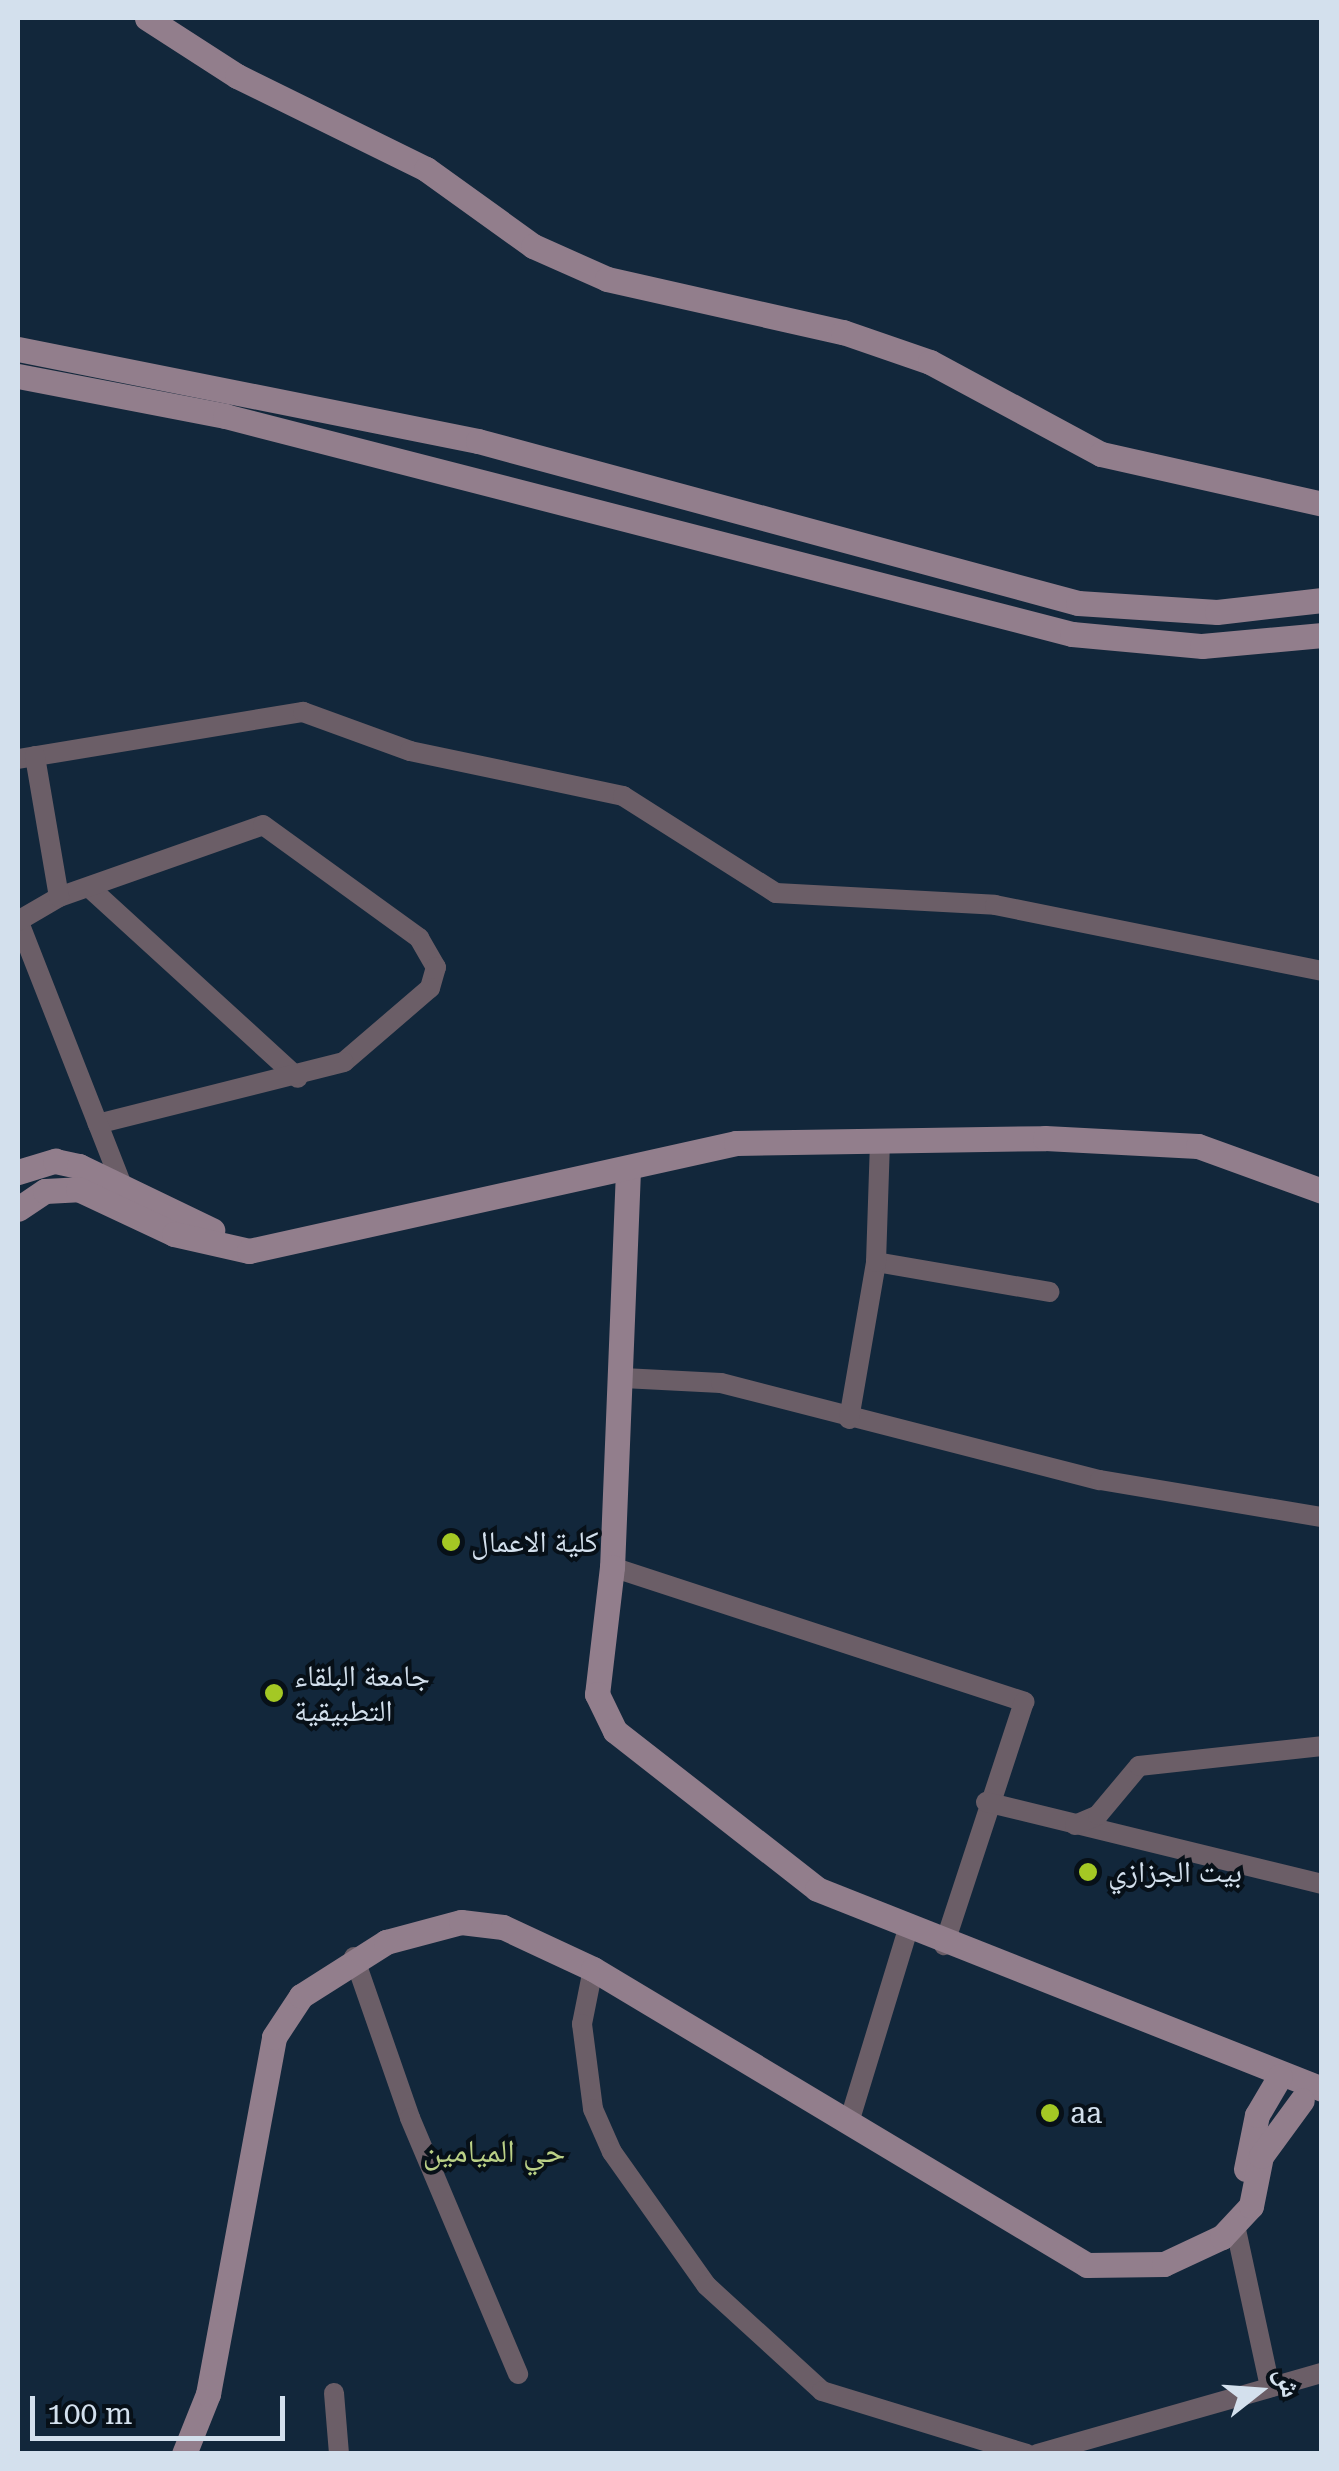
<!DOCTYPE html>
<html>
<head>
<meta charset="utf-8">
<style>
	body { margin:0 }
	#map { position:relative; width:1339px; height:2471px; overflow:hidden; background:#12273b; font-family:"Roboto Serif","Noto Naskh Arabic",serif }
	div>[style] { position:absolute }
	.street>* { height:20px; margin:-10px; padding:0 10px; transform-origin:10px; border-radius:10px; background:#6b5e67 }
	.secondary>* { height:25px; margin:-12.5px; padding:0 12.5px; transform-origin:12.5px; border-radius:12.5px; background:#927e8c }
	.dots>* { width:28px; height:28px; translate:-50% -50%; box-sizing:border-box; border:5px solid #071018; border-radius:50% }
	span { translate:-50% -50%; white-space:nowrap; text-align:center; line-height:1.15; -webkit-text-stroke:8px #071018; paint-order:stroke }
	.poi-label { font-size:30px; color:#d3e0ed }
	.left { translate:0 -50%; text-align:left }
	.neighbourhood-label { font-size:32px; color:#bad086 }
	.frame { position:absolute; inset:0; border:20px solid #d3e0ed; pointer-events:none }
	.north { position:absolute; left:1209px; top:2341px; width:100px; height:100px; -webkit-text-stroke:8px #071018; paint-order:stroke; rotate:73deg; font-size:28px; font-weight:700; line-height:40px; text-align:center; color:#d3e0ed }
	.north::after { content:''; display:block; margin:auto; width:35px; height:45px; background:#d3e0ed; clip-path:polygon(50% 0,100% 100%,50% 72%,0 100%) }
	.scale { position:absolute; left:30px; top:2396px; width:255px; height:45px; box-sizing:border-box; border:5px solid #d3e0ed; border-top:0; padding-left:12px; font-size:30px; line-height:35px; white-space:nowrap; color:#d3e0ed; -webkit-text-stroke:8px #071018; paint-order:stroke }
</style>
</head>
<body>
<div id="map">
	<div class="street">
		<div style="left:18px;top:759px;width:289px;rotate:-9.4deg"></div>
		<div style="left:303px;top:712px;width:114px;rotate:20deg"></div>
		<div style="left:410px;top:751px;width:218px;rotate:11.9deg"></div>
		<div style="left:623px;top:796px;width:181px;rotate:32.4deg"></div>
		<div style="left:776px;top:893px;width:219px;rotate:3.1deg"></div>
		<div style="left:995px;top:905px;width:334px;rotate:11.4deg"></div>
		<div style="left:91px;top:889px;width:280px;rotate:42.4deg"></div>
		<div style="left:59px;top:897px;width:216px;rotate:-19.4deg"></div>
		<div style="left:263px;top:825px;width:193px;rotate:35.9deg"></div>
		<div style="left:419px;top:938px;width:34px;rotate:60deg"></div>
		<div style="left:436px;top:967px;width:22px;rotate:106deg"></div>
		<div style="left:430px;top:988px;width:113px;rotate:139.3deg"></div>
		<div style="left:344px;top:1062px;width:254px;rotate:165.9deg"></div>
		<div style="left:18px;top:920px;width:285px;rotate:68.6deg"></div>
		<div style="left:18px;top:921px;width:48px;rotate:-30.3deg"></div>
		<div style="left:59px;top:897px;width:143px;rotate:-99.7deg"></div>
		<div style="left:876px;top:1262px;width:176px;rotate:9.8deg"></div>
		<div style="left:623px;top:1378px;width:98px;rotate:2.9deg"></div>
		<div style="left:721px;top:1383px;width:391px;rotate:14.4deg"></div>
		<div style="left:1100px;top:1480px;width:225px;rotate:9.5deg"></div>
		<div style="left:849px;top:1419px;width:159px;rotate:-80.2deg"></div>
		<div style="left:876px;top:1262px;width:121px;rotate:-88.1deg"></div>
		<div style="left:612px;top:1567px;width:434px;rotate:18.1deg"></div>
		<div style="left:1024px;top:1702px;width:256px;rotate:108.2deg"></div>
		<div style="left:986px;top:1802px;width:346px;rotate:13.7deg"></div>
		<div style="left:1075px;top:1825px;width:25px;rotate:-23deg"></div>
		<div style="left:1098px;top:1815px;width:64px;rotate:-50.1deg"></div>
		<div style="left:1139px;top:1766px;width:184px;rotate:-6.2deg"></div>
		<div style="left:354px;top:1957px;width:170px;rotate:70.8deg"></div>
		<div style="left:410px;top:2118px;width:278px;rotate:67.1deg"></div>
		<div style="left:593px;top:1969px;width:56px;rotate:101.3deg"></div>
		<div style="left:582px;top:2024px;width:86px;rotate:82.6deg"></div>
		<div style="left:593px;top:2109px;width:47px;rotate:66.2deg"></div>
		<div style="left:612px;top:2152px;width:163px;rotate:54.7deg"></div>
		<div style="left:706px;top:2285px;width:157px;rotate:42.4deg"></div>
		<div style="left:822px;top:2391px;width:214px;rotate:17.1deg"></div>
		<div style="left:850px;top:2119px;width:199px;rotate:-73deg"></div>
		<div style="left:1235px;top:2225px;width:166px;rotate:77.8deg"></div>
		<div style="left:334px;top:2393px;width:61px;rotate:85.3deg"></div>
		<div style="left:1037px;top:2454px;width:296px;rotate:-15.9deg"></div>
	</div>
	<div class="secondary">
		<div style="left:147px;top:18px;width:107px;rotate:32.8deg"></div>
		<div style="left:237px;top:76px;width:211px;rotate:26.2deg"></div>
		<div style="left:426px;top:169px;width:132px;rotate:35.7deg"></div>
		<div style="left:533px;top:246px;width:81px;rotate:24deg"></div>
		<div style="left:607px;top:279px;width:242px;rotate:12.7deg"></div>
		<div style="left:843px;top:332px;width:92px;rotate:19deg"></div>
		<div style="left:930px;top:362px;width:194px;rotate:28.3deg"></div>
		<div style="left:1101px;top:454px;width:227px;rotate:12.7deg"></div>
		<div style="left:18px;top:349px;width:469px;rotate:11.3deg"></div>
		<div style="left:478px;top:441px;width:621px;rotate:15.11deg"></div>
		<div style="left:1078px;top:603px;width:139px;rotate:3.7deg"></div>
		<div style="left:1217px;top:612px;width:106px;rotate:-6.5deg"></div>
		<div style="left:18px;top:376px;width:211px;rotate:10.9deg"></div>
		<div style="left:225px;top:416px;width:875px;rotate:14.43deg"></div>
		<div style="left:1072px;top:634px;width:131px;rotate:5.3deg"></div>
		<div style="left:1202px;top:646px;width:121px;rotate:-5.2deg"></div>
		<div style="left:628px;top:1170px;width:397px;rotate:92.3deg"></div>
		<div style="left:612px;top:1567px;width:128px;rotate:96.7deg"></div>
		<div style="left:597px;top:1694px;width:41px;rotate:64.1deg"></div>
		<div style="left:615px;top:1731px;width:256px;rotate:38deg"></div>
		<div style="left:817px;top:1889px;width:543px;rotate:21.61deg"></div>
		<div style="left:18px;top:1172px;width:39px;rotate:-17deg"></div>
		<div style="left:55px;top:1161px;width:25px;rotate:12deg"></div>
		<div style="left:79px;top:1166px;width:148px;rotate:25.7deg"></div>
		<div style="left:18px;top:1209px;width:32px;rotate:-34deg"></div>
		<div style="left:45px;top:1191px;width:33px;rotate:-3deg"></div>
		<div style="left:78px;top:1189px;width:106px;rotate:25.1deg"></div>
		<div style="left:174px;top:1234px;width:77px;rotate:12.8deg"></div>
		<div style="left:249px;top:1251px;width:499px;rotate:-12.5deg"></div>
		<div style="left:736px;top:1143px;width:309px;rotate:-0.9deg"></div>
		<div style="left:1045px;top:1138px;width:153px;rotate:3deg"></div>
		<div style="left:1198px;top:1146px;width:132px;rotate:19.9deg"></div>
		<div style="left:1246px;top:2169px;width:55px;rotate:-78.5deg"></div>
		<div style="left:1257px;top:2115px;width:45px;rotate:-59.5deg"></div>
		<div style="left:184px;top:2454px;width:65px;rotate:-68.2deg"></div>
		<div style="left:208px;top:2394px;width:363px;rotate:-79.5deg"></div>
		<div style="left:274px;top:2037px;width:49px;rotate:-56.6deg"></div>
		<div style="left:301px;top:1996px;width:101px;rotate:-32.4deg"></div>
		<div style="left:386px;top:1942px;width:78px;rotate:-14.9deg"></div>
		<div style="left:461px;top:1922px;width:42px;rotate:6.8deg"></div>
		<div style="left:503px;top:1927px;width:99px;rotate:25deg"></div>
		<div style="left:593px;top:1969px;width:576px;rotate:30.93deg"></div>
		<div style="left:1087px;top:2265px;width:77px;rotate:-0.7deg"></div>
		<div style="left:1164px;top:2264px;width:64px;rotate:-25deg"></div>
		<div style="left:1222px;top:2237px;width:42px;rotate:-46.9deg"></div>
		<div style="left:1251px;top:2206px;width:51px;rotate:-78.7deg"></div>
		<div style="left:1261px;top:2156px;width:69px;rotate:-53.8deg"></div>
	</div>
	<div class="dots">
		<div style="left:451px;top:1542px;background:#a4c824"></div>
		<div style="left:274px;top:1693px;background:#a4c824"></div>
		<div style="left:1088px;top:1872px;background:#a4c824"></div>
		<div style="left:1050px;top:2113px;background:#a4c824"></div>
	</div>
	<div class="poi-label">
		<span class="left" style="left:471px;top:1542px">كلية الاعمال</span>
		<span class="left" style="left:294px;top:1693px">جامعة البلقاء<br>التطبيقية</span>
		<span class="left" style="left:1108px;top:1872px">بيت الجزازي</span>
		<span class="left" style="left:1070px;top:2113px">aa</span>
	</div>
	<div class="neighbourhood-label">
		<span style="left:494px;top:2151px">حي الميامين</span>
	</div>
	<div class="frame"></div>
	<div class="north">ش</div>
	<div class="scale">100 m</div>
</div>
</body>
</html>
